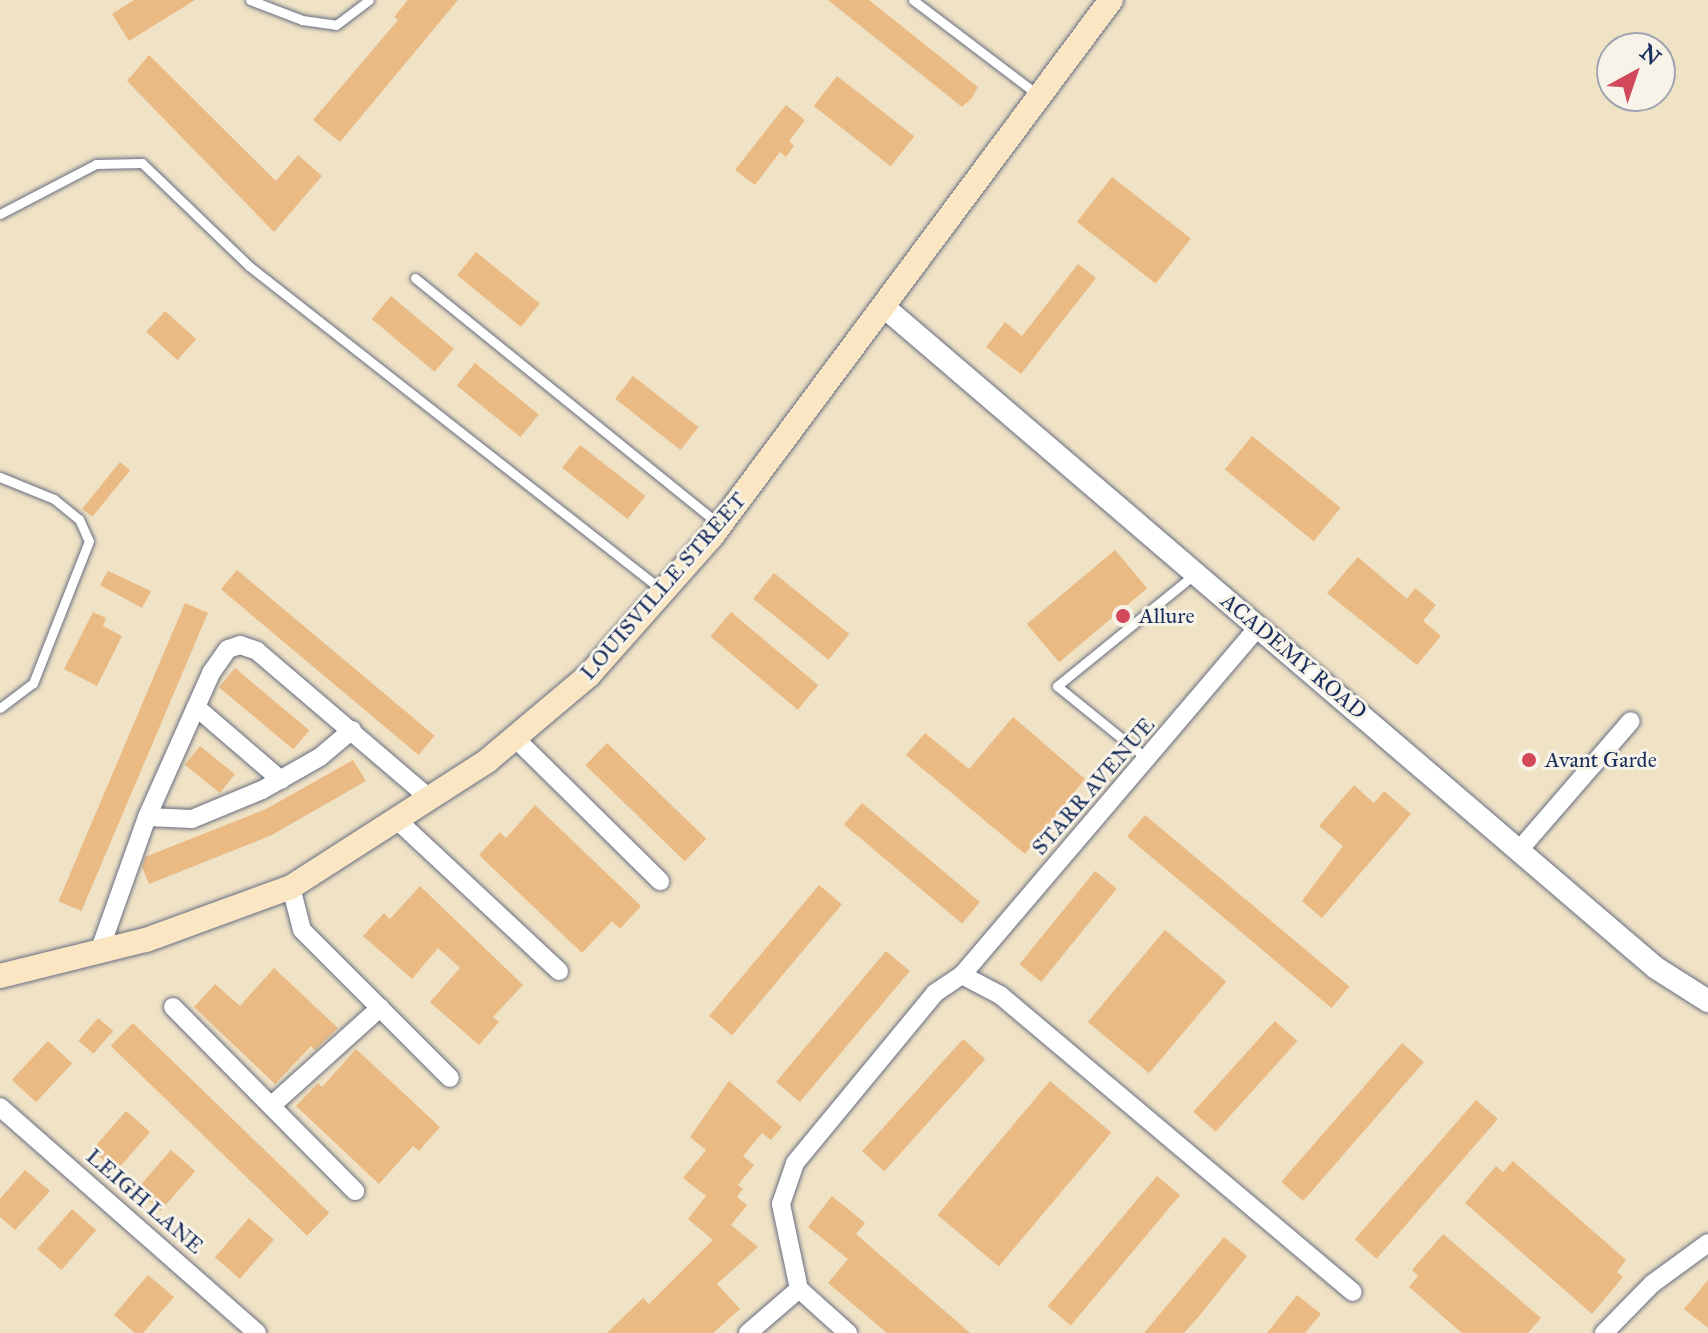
<!DOCTYPE html>
<html>
<head>
<meta charset="utf-8">
<style>
	body { margin:0 }
	#map { position:relative; width:1708px; height:1333px; overflow:hidden; background:#f0e2c5; font-family:"IM FELL Great Primer",serif }
	div>[style] { position:absolute }
	.building>* { inset:0; background:#eaba84; transform-origin:0 0 }
	.roads { filter:drop-shadow(0 0 2px #666e82) drop-shadow(0 0 2px #666e82) }
	.service>* { height:9px; margin:-4.5px; padding:0 4.5px; transform-origin:4.5px; border-radius:4.5px; background:#fff }
	.minor>* { height:18px; margin:-9px; padding:0 9px; transform-origin:9px; border-radius:9px; background:#fff }
	.tertiary>* { height:22px; margin:-11px; padding:0 11px; transform-origin:11px; border-radius:11px; background:#fff }
	.secondary>* { height:24px; margin:-12px; padding:0 12px; transform-origin:12px; border-radius:12px; background:#fbe6c3 }
	.dots>* { width:22px; height:22px; translate:-50% -50%; box-sizing:border-box; border:4px solid #f7f3e8; border-radius:50% }
	span { translate:-50% -50%; white-space:nowrap; text-align:center; line-height:1.15; -webkit-text-stroke:6px #f7f3e8; paint-order:stroke }
	.street-label { font-size:22px; color:#1b2f5e }
	.poi-label { font-size:22px; color:#1b2f5e }
	.left { translate:0 -50%; text-align:left }
	.north { position:absolute; left:1596px; top:32px; width:80px; height:80px; box-sizing:border-box; background:#f7f3e8; border:2px solid #9fa5b1; border-radius:50%; rotate:40deg; font-size:22px; font-weight:700; line-height:32px; text-align:center; color:#1b2f5e }
	.north::after { content:''; display:block; margin:auto; width:28px; height:36px; background:#d1495b; clip-path:polygon(50% 0,100% 100%,50% 72%,0 100%) }
</style>
</head>
<body>
<div id="map">
	<div class="building">
		<div style="clip-path:polygon(134px 0,195px 0,129px 41px,112px 14px)"></div>
		<div style="clip-path:polygon(408px 0,458px 0,340px 142px,313px 120px,398px 20px,394px 17px)"></div>
		<div style="clip-path:polygon(828px 0,869px 0,978px 87px,972px 98px,962px 107px)"></div>
		<div style="clip-path:polygon(149px 55px,276px 181px,298px 155px,322px 176px,274px 232px,127px 81px)"></div>
		<div style="left:837px;top:76px;width:98px;height:38px;rotate:38deg"></div>
		<div style="clip-path:polygon(786px 105px,805px 120px,789px 141px,794px 146px,786px 157px,780px 152px,755px 185px,735px 170px)"></div>
		<div style="left:1112px;top:177px;width:100px;height:57px;rotate:38deg"></div>
		<div style="left:476px;top:252px;width:82px;height:30px;rotate:39deg"></div>
		<div style="clip-path:polygon(1078px 264px,1096px 278px,1021px 374px,986px 347px,1005px 322px,1022px 336px)"></div>
		<div style="left:391px;top:296px;width:82px;height:30px;rotate:40deg"></div>
		<div style="left:165px;top:311px;width:42px;height:28px;rotate:42deg"></div>
		<div style="left:475px;top:363px;width:82px;height:29px;rotate:39deg"></div>
		<div style="left:633px;top:376px;width:83px;height:29px;rotate:38deg"></div>
		<div style="left:1252px;top:436px;width:114px;height:43px;rotate:39deg"></div>
		<div style="left:580px;top:445px;width:83px;height:29px;rotate:38deg"></div>
		<div style="left:120px;top:462px;width:13px;height:60px;rotate:39deg"></div>
		<div style="left:1115px;top:550px;width:50px;height:115px;rotate:50deg"></div>
		<div style="clip-path:polygon(1358px 557px,1407px 599px,1415px 588px,1436px 605px,1423px 621px,1441px 636px,1417px 665px,1327px 593px)"></div>
		<div style="left:237px;top:570px;width:258px;height:25px;rotate:40deg"></div>
		<div style="clip-path:polygon(108px 571px,151px 591px,142px 608px,100px 585px)"></div>
		<div style="left:774px;top:573px;width:97px;height:33px;rotate:39deg"></div>
		<div style="left:185px;top:603px;width:25px;height:324px;rotate:23deg"></div>
		<div style="clip-path:polygon(93px 612px,106px 618px,103px 626px,122px 636px,97px 686px,64px 669px)"></div>
		<div style="left:731px;top:612px;width:114px;height:32px;rotate:40deg"></div>
		<div style="left:235px;top:668px;width:97px;height:25px;rotate:40deg"></div>
		<div style="clip-path:polygon(1013px 717px,1085px 779px,1025px 854px,906px 755px,925px 733px,969px 769px)"></div>
		<div style="left:607px;top:743px;width:138px;height:31px;rotate:44deg"></div>
		<div style="left:200px;top:746px;width:45px;height:24px;rotate:39deg"></div>
		<div style="clip-path:polygon(353px 760px,366px 781px,270px 836px,149px 884px,142px 867px,145px 857px,266px 809px)"></div>
		<div style="clip-path:polygon(1354px 785px,1374px 803px,1384px 791px,1411px 814px,1322px 918px,1302px 901px,1343px 846px,1319px 826px)"></div>
		<div style="left:862px;top:803px;width:154px;height:28px;rotate:40deg"></div>
		<div style="clip-path:polygon(535px 805px,641px 906px,620px 929px,612px 921px,582px 953px,479px 855px,500px 832px,506px 838px)"></div>
		<div style="left:1145px;top:815px;width:267px;height:28px;rotate:40deg"></div>
		<div style="left:1095px;top:871px;width:28px;height:120px;rotate:39deg"></div>
		<div style="left:819px;top:885px;width:30px;height:171px;rotate:40deg"></div>
		<div style="clip-path:polygon(420px 886px,523px 985px,493px 1017px,499px 1022px,479px 1045px,430px 1002px,460px 968px,438px 948px,412px 979px,363px 936px,384px 913px,390px 919px)"></div>
		<div style="left:1165px;top:930px;width:80px;height:120px;rotate:40deg"></div>
		<div style="left:886px;top:951px;width:31px;height:171px;rotate:40deg"></div>
		<div style="clip-path:polygon(274px 968px,338px 1028px,315px 1050px,311px 1046px,275px 1084px,194px 1007px,215px 984px,240px 1006px)"></div>
		<div style="left:98px;top:1018px;width:20px;height:30px;rotate:41deg"></div>
		<div style="left:1275px;top:1021px;width:30px;height:122px;rotate:42deg"></div>
		<div style="left:133px;top:1023px;width:273px;height:32px;rotate:44deg"></div>
		<div style="left:963px;top:1039px;width:30px;height:151px;rotate:42deg"></div>
		<div style="left:48px;top:1041px;width:33px;height:53px;rotate:43deg"></div>
		<div style="left:1402px;top:1043px;width:29px;height:184px;rotate:41deg"></div>
		<div style="clip-path:polygon(356px 1049px,440px 1127px,419px 1151px,413px 1146px,379px 1184px,296px 1106px,318px 1083px,322px 1087px)"></div>
		<div style="clip-path:polygon(729px 1081px,782px 1127px,771px 1140px,762px 1133px,743px 1156px,754px 1165px,738px 1185px,743px 1189px,737px 1197px,747px 1205px,731px 1225px,758px 1247px,717px 1284px,740px 1309px,713px 1333px,607px 1333px,643px 1298px,649px 1304px,713px 1240px,688px 1219px,706px 1196px,683px 1178px,706px 1150px,690px 1137px)"></div>
		<div style="left:1050px;top:1081px;width:80px;height:175px;rotate:40deg"></div>
		<div style="left:1476px;top:1100px;width:29px;height:185px;rotate:41deg"></div>
		<div style="left:126px;top:1111px;width:32px;height:52px;rotate:41deg"></div>
		<div style="left:171px;top:1150px;width:32px;height:53px;rotate:41deg"></div>
		<div style="clip-path:polygon(1513px 1161px,1626px 1260px,1617px 1272px,1623px 1277px,1592px 1314px,1465px 1203px,1496px 1166px,1503px 1172px)"></div>
		<div style="clip-path:polygon(25px 1170px,50px 1191px,15px 1230px,0 1217px,0 1199px)"></div>
		<div style="left:1157px;top:1176px;width:30px;height:170px;rotate:40deg"></div>
		<div style="clip-path:polygon(832px 1196px,865px 1223px,856px 1234px,970px 1333px,887px 1333px,828px 1283px,848px 1259px,808px 1227px)"></div>
		<div style="left:72px;top:1209px;width:32px;height:53px;rotate:41deg"></div>
		<div style="left:249px;top:1218px;width:33px;height:52px;rotate:41deg"></div>
		<div style="clip-path:polygon(1443px 1234px,1541px 1318px,1528px 1333px,1462px 1333px,1409px 1287px,1418px 1276px,1412px 1270px)"></div>
		<div style="clip-path:polygon(1224px 1237px,1247px 1256px,1200px 1315px,1184px 1333px,1144px 1333px)"></div>
		<div style="clip-path:polygon(148px 1275px,174px 1297px,143px 1333px,135px 1333px,114px 1315px)"></div>
		<div style="clip-path:polygon(1708px 1280px,1708px 1328px,1684px 1309px)"></div>
		<div style="clip-path:polygon(1297px 1295px,1321px 1314px,1305px 1333px,1267px 1333px)"></div>
	</div>
	<div class="roads">
		<div class="service">
			<div style="left:250px;top:0;width:56px;rotate:21deg"></div>
			<div style="left:302px;top:20px;width:34px;rotate:8deg"></div>
			<div style="left:336px;top:25px;width:41px;rotate:-37.1deg"></div>
			<div style="left:913px;top:0;width:156px;rotate:37.2deg"></div>
			<div style="left:0;top:214px;width:108px;rotate:-27.5deg"></div>
			<div style="left:96px;top:164px;width:46px;rotate:-1.2deg"></div>
			<div style="left:142px;top:163px;width:149px;rotate:43.9deg"></div>
			<div style="left:249px;top:266px;width:526px;rotate:38.13deg"></div>
			<div style="left:415px;top:278px;width:392px;rotate:39deg"></div>
			<div style="left:0;top:477px;width:58px;rotate:22.2deg"></div>
			<div style="left:54px;top:499px;width:32px;rotate:39deg"></div>
			<div style="left:79px;top:519px;width:24px;rotate:66deg"></div>
			<div style="left:89px;top:541px;width:153px;rotate:111.5deg"></div>
			<div style="left:33px;top:683px;width:41px;rotate:142.9deg"></div>
			<div style="left:1146px;top:758px;width:114px;rotate:-141deg"></div>
			<div style="left:1057px;top:686px;width:178px;rotate:-39.1deg"></div>
		</div>
		<div class="minor">
			<div style="left:196px;top:707px;width:112px;rotate:40.7deg"></div>
			<div style="left:515px;top:738px;width:204px;rotate:44.6deg"></div>
			<div style="left:147px;top:817px;width:45px;rotate:2.5deg"></div>
			<div style="left:192px;top:819px;width:76px;rotate:-22.5deg"></div>
			<div style="left:262px;top:790px;width:67px;rotate:-29.6deg"></div>
			<div style="left:320px;top:757px;width:42px;rotate:-40.2deg"></div>
			<div style="left:396px;top:819px;width:223px;rotate:43deg"></div>
			<div style="left:1520px;top:849px;width:169px;rotate:-49.1deg"></div>
			<div style="left:291px;top:887px;width:44px;rotate:75.7deg"></div>
			<div style="left:302px;top:930px;width:209px;rotate:45deg"></div>
			<div style="left:99px;top:952px;width:143px;rotate:-70.4deg"></div>
			<div style="left:147px;top:817px;width:158px;rotate:-66deg"></div>
			<div style="left:211px;top:673px;width:29px;rotate:-55deg"></div>
			<div style="left:228px;top:649px;width:13px;rotate:-18deg"></div>
			<div style="left:240px;top:645px;width:18px;rotate:19deg"></div>
			<div style="left:257px;top:651px;width:226px;rotate:40.5deg"></div>
			<div style="left:962px;top:975px;width:43px;rotate:27.8deg"></div>
			<div style="left:1000px;top:995px;width:461px;rotate:40.1deg"></div>
			<div style="left:173px;top:1007px;width:259px;rotate:45.3deg"></div>
			<div style="left:271px;top:1106px;width:147px;rotate:-42deg"></div>
			<div style="left:0;top:1107px;width:342px;rotate:41.3deg"></div>
			<div style="left:748px;top:1333px;width:67px;rotate:-40.8deg"></div>
			<div style="left:848px;top:1333px;width:66px;rotate:-138.1deg"></div>
			<div style="left:799px;top:1289px;width:87px;rotate:-102deg"></div>
			<div style="left:781px;top:1204px;width:43px;rotate:-71.1deg"></div>
			<div style="left:795px;top:1163px;width:220px;rotate:-50.5deg"></div>
			<div style="left:935px;top:993px;width:32px;rotate:-34deg"></div>
			<div style="left:962px;top:975px;width:458px;rotate:-49.6deg"></div>
			<div style="left:1604px;top:1333px;width:69px;rotate:-45.6deg"></div>
			<div style="left:1652px;top:1284px;width:69px;rotate:-36.2deg"></div>
		</div>
		<div class="tertiary">
			<div style="left:883px;top:306px;width:1018px;rotate:40.58deg"></div>
			<div style="left:1656px;top:968px;width:62px;rotate:32.4deg"></div>
		</div>
		<div class="secondary">
			<div style="left:0;top:976px;width:150px;rotate:-13.9deg"></div>
			<div style="left:146px;top:940px;width:154px;rotate:-20.1deg"></div>
			<div style="left:291px;top:887px;width:233px;rotate:-32.7deg"></div>
			<div style="left:487px;top:761px;width:133px;rotate:-40.1deg"></div>
			<div style="left:589px;top:675px;width:186px;rotate:-48.5deg"></div>
			<div style="left:712px;top:536px;width:668px;rotate:-53.34deg"></div>
		</div>
	</div>
	<div class="dots">
		<div style="left:1123px;top:616px;background:#d1495b"></div>
		<div style="left:1529px;top:760px;background:#d1495b"></div>
	</div>
	<div class="street-label">
		<span style="left:663px;top:586px;rotate:-49deg">LOUISVILLE STREET</span>
		<span style="left:1294px;top:656px;rotate:40deg">ACADEMY ROAD</span>
		<span style="left:1093px;top:786px;rotate:-49deg">STARR AVENUE</span>
		<span style="left:145px;top:1201px;rotate:41deg">LEIGH LANE</span>
	</div>
	<div class="poi-label">
		<span class="left" style="left:1139px;top:616px">Allure</span>
		<span class="left" style="left:1545px;top:760px">Avant Garde</span>
	</div>
	<div class="north">N</div>
</div>
</body>
</html>
